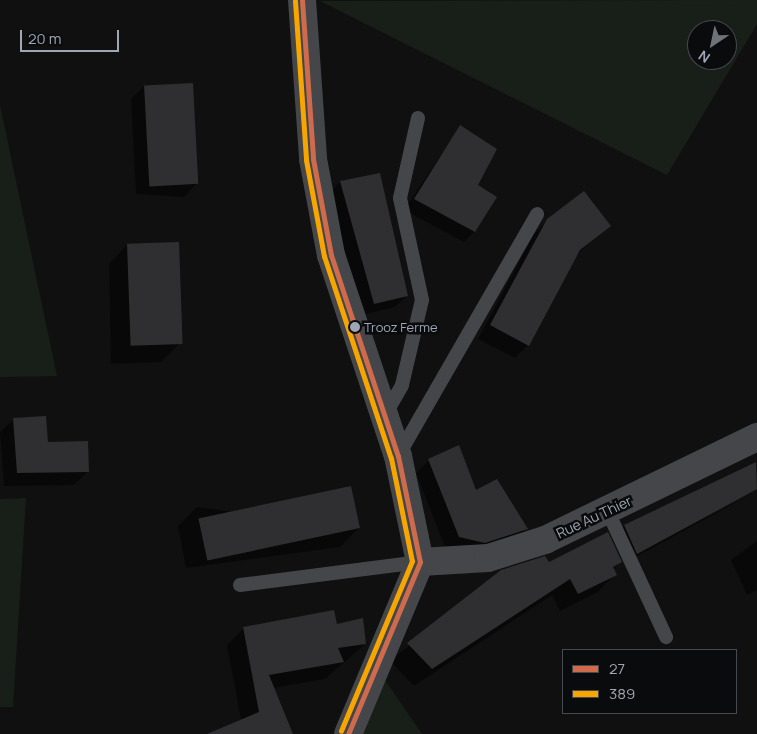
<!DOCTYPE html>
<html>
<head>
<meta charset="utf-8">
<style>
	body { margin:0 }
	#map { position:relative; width:757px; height:734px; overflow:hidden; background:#101010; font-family:Manrope,sans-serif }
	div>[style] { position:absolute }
	.green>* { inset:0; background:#181f19 }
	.shadow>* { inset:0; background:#0007 }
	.building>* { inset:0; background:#2f2f31; transform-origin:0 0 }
	.lane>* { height:14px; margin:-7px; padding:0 7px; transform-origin:7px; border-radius:7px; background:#44464a }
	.street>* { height:28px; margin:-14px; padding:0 14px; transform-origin:14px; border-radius:14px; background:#44464a }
	.bus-1>* { height:5px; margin:-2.5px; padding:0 2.5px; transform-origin:2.5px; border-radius:2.5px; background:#ce6b4d }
	.bus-2>* { height:5px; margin:-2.5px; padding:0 2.5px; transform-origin:2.5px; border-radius:2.5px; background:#f7a600 }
	.dots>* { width:14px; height:14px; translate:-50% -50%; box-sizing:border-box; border:2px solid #0a0b0c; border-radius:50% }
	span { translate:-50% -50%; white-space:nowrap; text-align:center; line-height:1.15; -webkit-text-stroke:5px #0a0b0c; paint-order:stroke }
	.bus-label { font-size:13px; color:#9fa7b4 }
	.left { translate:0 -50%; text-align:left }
	.street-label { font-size:14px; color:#9fa7b4 }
	.legend { position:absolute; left:562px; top:649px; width:175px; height:65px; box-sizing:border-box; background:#0a0b0c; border:1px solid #46494f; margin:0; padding:6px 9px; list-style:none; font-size:15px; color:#9fa7b4 }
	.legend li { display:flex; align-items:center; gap:10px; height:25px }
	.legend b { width:25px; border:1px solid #46494f }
	.north { position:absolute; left:687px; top:20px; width:50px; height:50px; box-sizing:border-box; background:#0a0b0c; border:1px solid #46494f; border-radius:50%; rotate:214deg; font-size:14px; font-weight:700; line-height:20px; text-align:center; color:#9fa7b4 }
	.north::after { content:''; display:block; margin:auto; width:18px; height:22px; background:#6d727b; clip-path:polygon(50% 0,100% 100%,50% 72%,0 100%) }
	.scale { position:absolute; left:20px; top:30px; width:99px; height:22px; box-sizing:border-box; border:2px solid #9fa7b4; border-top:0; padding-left:6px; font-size:15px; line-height:18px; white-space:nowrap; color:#9fa7b4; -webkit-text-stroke:4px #0a0b0c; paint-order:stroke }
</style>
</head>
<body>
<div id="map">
	<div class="green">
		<div style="clip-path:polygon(evenodd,757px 0,757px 24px,667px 175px,320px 1px,757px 0,697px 30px,727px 30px,727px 60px,697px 60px,697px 30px)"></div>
		<div style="clip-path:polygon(0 105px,57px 376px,0 377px)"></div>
		<div style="clip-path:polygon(26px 498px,13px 707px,0 707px,0 499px)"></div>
		<div style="clip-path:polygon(385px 680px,422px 734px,359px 734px)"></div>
	</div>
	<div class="shadow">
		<div style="clip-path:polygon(145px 85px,197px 183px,184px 197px,136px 194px,131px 99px)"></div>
		<div style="clip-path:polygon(460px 127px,476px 185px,474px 232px,464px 242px,404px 210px)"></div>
		<div style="clip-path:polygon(380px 174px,407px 296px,395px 307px,362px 315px,329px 194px,340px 182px)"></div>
		<div style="clip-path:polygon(548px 220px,610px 226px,576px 255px,528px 345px,515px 358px,478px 339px,534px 234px)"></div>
		<div style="clip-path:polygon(128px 244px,180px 343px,161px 362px,111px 364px,109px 264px)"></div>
		<div style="clip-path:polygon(14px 419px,46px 444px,88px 471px,74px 485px,4px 486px,0 432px)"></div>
		<div style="clip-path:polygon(429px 460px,476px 492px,527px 529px,513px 542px,446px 550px,416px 473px)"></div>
		<div style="clip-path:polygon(756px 464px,757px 488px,631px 556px,757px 491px,630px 560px,618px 532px,624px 526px)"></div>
		<div style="clip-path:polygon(197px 507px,359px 528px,340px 547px,186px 568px,178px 526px)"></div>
		<div style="clip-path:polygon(757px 541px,757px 590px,747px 595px,731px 560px)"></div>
		<div style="clip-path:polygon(620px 562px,613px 569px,615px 574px,598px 592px,560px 611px,552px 595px,414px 686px,390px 661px,502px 571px)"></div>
		<div style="clip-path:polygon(336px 625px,365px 644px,325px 679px,273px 688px,292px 734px,225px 734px,241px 720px,227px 645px,244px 628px)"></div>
	</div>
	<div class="building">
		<div style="left:193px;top:83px;width:101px;height:49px;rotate:87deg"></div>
		<div style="clip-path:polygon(460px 125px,497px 149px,478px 185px,497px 197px,475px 232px,414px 199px)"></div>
		<div style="clip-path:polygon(380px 173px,408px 296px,374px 304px,340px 181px)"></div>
		<div style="clip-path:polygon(584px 191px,611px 226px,580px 250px,529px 346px,490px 325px,547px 219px)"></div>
		<div style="left:179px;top:242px;width:102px;height:52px;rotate:88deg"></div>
		<div style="clip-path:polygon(46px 416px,48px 442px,88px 441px,89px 472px,17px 473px,13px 418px)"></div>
		<div style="clip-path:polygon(459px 445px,476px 490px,497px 479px,528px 529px,485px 543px,459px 537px,428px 459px)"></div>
		<div style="clip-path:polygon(756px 462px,757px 489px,637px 554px,624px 525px)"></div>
		<div style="left:351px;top:486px;width:43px;height:156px;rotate:78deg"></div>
		<div style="clip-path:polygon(608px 532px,622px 562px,613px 567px,617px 575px,578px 594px,570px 579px,432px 669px,407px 643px,501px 570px,545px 556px,549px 562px)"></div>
		<div style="clip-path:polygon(334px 610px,337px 624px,363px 618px,366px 644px,338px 648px,344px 662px,269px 675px,293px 734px,207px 734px,259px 712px,243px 627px)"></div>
	</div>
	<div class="lane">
		<div style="left:385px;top:415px;width:34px;rotate:-60deg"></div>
		<div style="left:402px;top:385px;width:87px;rotate:-76.8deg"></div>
		<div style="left:422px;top:300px;width:104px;rotate:-102.2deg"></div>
		<div style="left:400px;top:198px;width:82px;rotate:-77.3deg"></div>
		<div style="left:398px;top:456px;width:279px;rotate:-60.1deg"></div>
		<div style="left:608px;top:512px;width:138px;rotate:65.1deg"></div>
		<div style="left:240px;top:585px;width:181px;rotate:-7.3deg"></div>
	</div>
	<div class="street">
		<div style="left:302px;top:0;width:159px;rotate:86deg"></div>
		<div style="left:313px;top:159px;width:98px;rotate:79.4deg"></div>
		<div style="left:331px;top:255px;width:212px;rotate:71.6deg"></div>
		<div style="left:398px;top:456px;width:108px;rotate:78.3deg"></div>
		<div style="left:420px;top:562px;width:186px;rotate:112.7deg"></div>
		<div style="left:420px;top:562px;width:68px;rotate:-3.4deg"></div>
		<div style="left:488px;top:558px;width:60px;rotate:-17.5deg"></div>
		<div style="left:545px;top:540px;width:236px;rotate:-25.9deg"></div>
	</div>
	<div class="bus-1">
		<div style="left:302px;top:0;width:159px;rotate:86deg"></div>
		<div style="left:313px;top:159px;width:98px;rotate:79.4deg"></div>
		<div style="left:331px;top:255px;width:212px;rotate:71.6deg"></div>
		<div style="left:398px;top:456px;width:108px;rotate:78.3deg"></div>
		<div style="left:420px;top:562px;width:186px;rotate:112.7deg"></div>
	</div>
	<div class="bus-2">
		<div style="left:295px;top:1px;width:159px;rotate:86deg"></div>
		<div style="left:306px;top:160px;width:98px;rotate:79.4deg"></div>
		<div style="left:324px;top:256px;width:213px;rotate:71.7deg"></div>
		<div style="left:391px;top:458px;width:105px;rotate:78.5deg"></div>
		<div style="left:412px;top:561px;width:184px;rotate:112.7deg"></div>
	</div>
	<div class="dots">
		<div style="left:355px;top:327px;background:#9fa7b4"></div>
	</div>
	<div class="bus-label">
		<span class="left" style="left:364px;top:327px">Trooz Ferme</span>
	</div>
	<div class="street-label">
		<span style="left:594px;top:517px;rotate:-25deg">Rue Au Thier</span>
	</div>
	<ul class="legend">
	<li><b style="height:6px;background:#ce6b4d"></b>27</li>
	<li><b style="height:6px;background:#f7a600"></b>389</li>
	</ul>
	<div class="north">N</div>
	<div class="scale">20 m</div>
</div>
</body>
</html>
